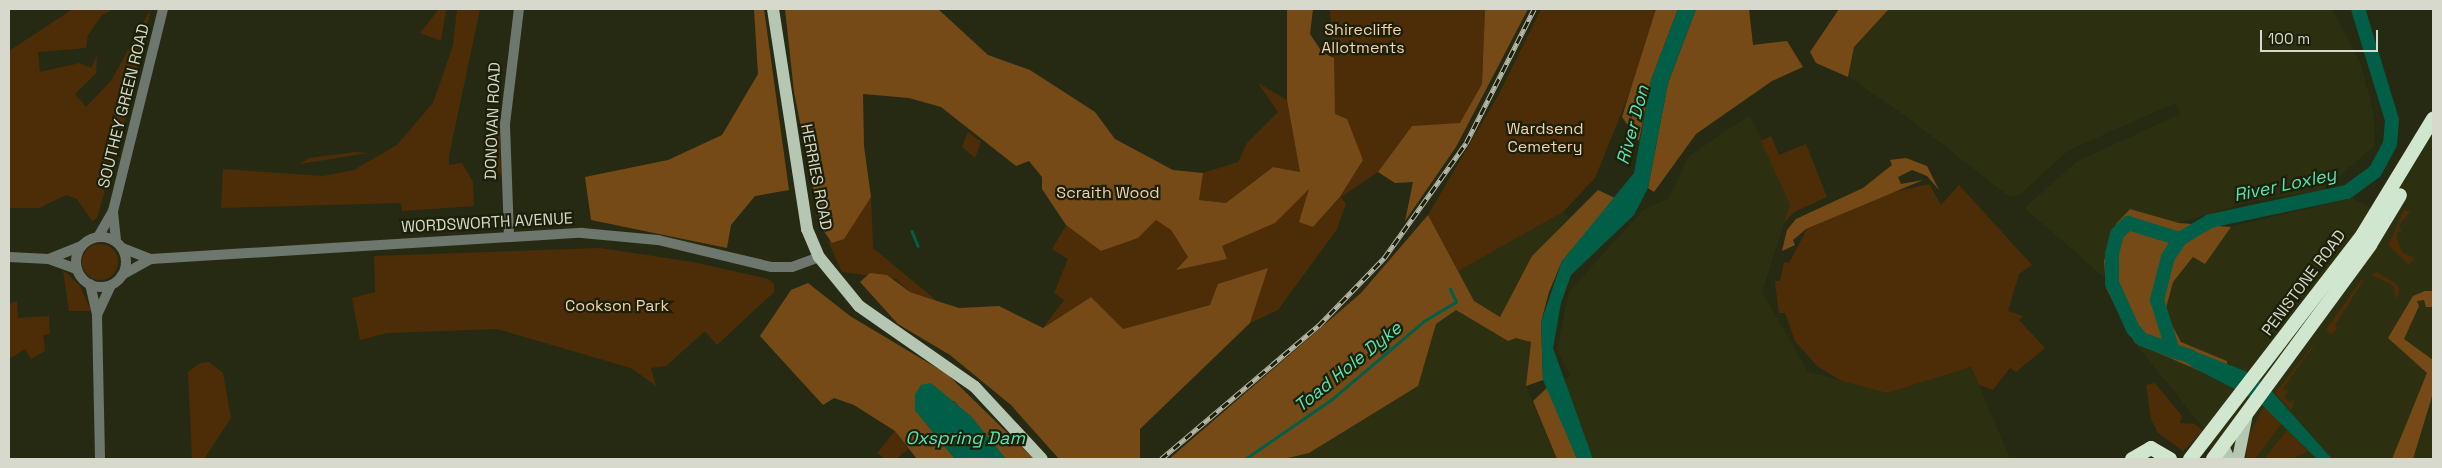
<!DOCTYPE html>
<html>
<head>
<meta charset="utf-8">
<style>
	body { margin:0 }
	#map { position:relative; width:2442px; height:468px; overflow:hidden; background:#272a13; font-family:"Space Grotesk",sans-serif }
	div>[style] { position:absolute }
	.built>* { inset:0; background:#2c3011 }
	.green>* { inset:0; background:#4d2d07 }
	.round { border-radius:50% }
	.forest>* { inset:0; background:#764a17 }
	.water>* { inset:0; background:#005f46 }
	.stream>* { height:2.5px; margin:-1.25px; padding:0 1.25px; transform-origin:1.25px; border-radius:1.25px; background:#005f46 }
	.river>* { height:14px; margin:-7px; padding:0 7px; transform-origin:7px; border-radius:7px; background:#005f46 }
	.minor>* { height:10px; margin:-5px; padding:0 5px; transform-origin:5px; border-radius:5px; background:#6e776d }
	.minor>.ring { margin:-5px; padding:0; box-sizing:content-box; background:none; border:10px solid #6e776d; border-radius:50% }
	.major>* { height:12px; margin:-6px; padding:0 6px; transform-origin:6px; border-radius:6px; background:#b5c6b3 }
	.highway>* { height:14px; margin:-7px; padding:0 7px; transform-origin:7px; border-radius:7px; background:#d1e6ce }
	.rail>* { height:4.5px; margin-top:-2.25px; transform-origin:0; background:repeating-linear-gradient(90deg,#1d2009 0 8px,#b5b8a9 0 16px); box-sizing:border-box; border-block:1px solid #b5b8a9 }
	span { translate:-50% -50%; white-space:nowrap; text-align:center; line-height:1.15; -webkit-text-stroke:4.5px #1d2009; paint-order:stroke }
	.park-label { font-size:16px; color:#f3d1b2 }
	.street-label { font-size:16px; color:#d6d9cb }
	.water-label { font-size:18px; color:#56e4b5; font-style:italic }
	.frame { position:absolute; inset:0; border:10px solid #d6d9cb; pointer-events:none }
	.scale { position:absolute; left:2260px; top:30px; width:118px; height:22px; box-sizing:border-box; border:2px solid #d6d9cb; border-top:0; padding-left:6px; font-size:15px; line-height:18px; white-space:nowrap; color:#d6d9cb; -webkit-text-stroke:4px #1d2009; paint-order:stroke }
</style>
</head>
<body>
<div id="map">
	<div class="built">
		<div style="clip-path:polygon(1889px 9px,2332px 9px,2360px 62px,2374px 115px,2374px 146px,2322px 191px,2252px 201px,2179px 223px,2130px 209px,2105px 261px,2105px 278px,2025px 208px,2076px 162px,2180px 114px,2175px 103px,2069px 150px,2019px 195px,2010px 197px,1906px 116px,1849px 77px,1854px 47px)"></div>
		<div style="clip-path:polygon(1750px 115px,1790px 205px,1762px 292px,1808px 372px,1887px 393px,1971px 367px,2010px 459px,1593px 459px,1562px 380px,1570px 376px,1557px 349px,1569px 292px,1643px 210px,1668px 199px,1689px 156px)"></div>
		<div style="clip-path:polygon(2433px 133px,2433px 459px,2215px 459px,2202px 426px,2135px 343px,2216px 378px,2227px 361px,2181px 342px,2165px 312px,2173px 282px,2194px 257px,2205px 264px,2231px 227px,2351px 198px,2383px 214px)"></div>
		<div style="clip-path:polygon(1563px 212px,1569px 217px,1532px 256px,1500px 317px,1474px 301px,1458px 271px)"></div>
		<div style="clip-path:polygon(1456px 310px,1508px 341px,1515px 337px,1531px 342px,1526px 386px,1557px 459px,1284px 459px,1309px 453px,1418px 386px,1436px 324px)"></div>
	</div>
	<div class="green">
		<div style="clip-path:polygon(73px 9px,113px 9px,102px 15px,88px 35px,86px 48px,38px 52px,40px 72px,80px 63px,91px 68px,97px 56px,96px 73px,75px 94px,86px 107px,111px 81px,151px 9px,125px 119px,97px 218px,92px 221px,77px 199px,66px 195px,39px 208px,9px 208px,9px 51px)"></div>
		<div style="clip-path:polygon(439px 9px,446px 10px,441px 41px,420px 33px)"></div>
		<div style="clip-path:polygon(457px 9px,480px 9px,449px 156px,449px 165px,462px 163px,473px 182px,474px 206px,402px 211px,401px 203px,221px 208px,223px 169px,323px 176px,354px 170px,397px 145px,433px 103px,453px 46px)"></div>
		<div style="clip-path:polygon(1330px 9px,1485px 9px,1482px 84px,1460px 124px,1412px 126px,1378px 172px,1341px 197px,1346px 204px,1337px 229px,1278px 310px,1250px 323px,1267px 268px,1210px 305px,1123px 329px,1091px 297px,1043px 328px,1064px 300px,1054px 293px,1068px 259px,1052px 249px,1066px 225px,1101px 251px,1138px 238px,1156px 220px,1171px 230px,1188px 257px,1177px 269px,1227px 259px,1221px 246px,1275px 223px,1309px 188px,1313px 227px,1340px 198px,1363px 160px,1335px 114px)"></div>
		<div style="clip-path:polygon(1541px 9px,1656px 9px,1638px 72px,1595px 178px,1563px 212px,1458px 271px,1428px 215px,1499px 94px)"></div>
		<div style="clip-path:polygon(1258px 83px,1287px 100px,1300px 172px,1273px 167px,1226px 203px,1199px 200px,1203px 173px,1238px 162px,1247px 143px,1278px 112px)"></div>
		<div style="clip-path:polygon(500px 124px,500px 150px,501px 175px,485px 149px)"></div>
		<div style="clip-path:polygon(968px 132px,981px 142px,975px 158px,962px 147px)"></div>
		<div style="clip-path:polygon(1771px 136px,1779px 155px,1806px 144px,1827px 197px,1794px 212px,1784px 223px,1790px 205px,1761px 141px)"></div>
		<div style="clip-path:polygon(355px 152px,368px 153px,300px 164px,309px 158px)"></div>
		<div style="clip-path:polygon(1929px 184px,1941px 205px,1959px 185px,2032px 265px,2019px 274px,2008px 311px,2023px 316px,2019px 320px,2045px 348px,2016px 372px,2010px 368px,1993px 390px,1979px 385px,1971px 367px,1887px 393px,1842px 381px,1817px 366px,1795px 341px,1785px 313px,1779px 313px,1775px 281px,1780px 281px,1784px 262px,1789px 263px,1807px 229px,1886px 194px)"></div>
		<div style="clip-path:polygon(871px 197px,873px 248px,937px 301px,910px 292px,896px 279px,842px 272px,828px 241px,838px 242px)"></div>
		<div style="clip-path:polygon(2404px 210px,2410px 211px,2399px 226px,2402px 233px,2397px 231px,2397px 240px,2403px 253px,2414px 258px,2409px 265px,2388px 245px)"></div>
		<div class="round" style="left:82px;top:244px;width:36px;height:36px"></div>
		<div style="clip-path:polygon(600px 248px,693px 262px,768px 279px,774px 284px,774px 292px,717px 345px,705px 331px,666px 366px,651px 368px,656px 386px,631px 368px,497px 329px,387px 333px,360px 340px,352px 298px,375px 292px,374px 256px)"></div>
		<div style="clip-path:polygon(63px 270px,80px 286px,91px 311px,69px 311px)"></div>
		<div style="clip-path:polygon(2377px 272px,2398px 285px,2399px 292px,2395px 300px,2394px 286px,2372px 275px,2365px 278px,2335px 325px,2337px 328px,2331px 334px,2326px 330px,2361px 280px)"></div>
		<div style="clip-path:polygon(17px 301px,18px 318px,49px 316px,50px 334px,43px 335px,45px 351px,31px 359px,25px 349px,9px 359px,9px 304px)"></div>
		<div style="clip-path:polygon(2323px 333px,2283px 388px,2288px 392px,2284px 397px,2290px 403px,2294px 399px,2292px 411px,2275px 393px)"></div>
		<div style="clip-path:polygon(209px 362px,223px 373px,231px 418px,204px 459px,192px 459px,188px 372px,200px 363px)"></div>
		<div style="clip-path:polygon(2155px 383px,2182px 416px,2180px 423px,2195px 424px,2203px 431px,2183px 451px,2158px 433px,2151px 419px,2146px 385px)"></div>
		<div style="clip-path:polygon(2264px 406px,2282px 423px,2255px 459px,2246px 459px,2247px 440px)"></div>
		<div style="clip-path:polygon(2287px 430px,2308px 451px,2293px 459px,2264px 459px)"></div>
		<div style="clip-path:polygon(895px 431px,908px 449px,896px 459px,885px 459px,877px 453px)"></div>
	</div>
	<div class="forest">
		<div style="clip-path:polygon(754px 9px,764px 9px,789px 190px,755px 196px,731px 225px,727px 248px,591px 220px,585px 177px,668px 160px,722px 135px,758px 74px)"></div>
		<div style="clip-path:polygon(785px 9px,938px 9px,988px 55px,1030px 70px,1095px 112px,1115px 139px,1173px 170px,1203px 173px,1199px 200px,1226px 203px,1273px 167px,1300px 172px,1287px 100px,1287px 9px,1313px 9px,1310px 34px,1322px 52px,1334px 58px,1335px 114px,1347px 119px,1363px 160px,1340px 197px,1313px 227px,1299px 222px,1309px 189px,1275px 223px,1222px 246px,1227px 259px,1176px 270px,1188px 257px,1171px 230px,1156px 220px,1138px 238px,1101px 251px,1066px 225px,1042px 189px,1042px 177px,1029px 161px,1016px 166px,941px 107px,909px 98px,863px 94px,864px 146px,871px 197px,844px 239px,832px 243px,821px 227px,794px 92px)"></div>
		<div style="clip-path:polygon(1485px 9px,1528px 9px,1456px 147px,1405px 221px,1413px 182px,1395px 183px,1378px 172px,1412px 126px,1460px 123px,1482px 84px)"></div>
		<div style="clip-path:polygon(1656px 9px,1678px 9px,1651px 80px,1639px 141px,1622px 117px)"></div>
		<div style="clip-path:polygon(1696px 9px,1749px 9px,1753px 45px,1787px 41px,1803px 67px,1772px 81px,1696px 134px,1654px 192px,1648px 188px,1668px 83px)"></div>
		<div style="clip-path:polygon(1839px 9px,1889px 9px,1854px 47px,1848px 77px,1816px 63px,1810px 52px)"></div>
		<div style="clip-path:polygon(1906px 158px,1927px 166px,1939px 190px,1927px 176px,1912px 170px,1898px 177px,1901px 184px,1923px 180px,1806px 229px,1793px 240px,1795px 245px,1782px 251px,1787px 230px,1796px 219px,1863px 188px,1892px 165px,1890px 160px)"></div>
		<div style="clip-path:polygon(1598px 190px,1615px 198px,1562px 261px,1549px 292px,1541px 322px,1543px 380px,1526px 386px,1531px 342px,1516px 338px,1508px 341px,1456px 310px,1436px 324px,1418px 386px,1309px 453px,1284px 459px,1169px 459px,1361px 293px,1428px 215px,1474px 301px,1500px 317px,1532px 256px)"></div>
		<div style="clip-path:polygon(2130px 209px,2179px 223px,2231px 227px,2205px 264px,2193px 257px,2173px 282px,2165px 312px,2181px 342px,2227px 361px,2227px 375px,2216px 378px,2135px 343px,2106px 288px,2104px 261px,2116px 224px)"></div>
		<div style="clip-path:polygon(1268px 268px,1250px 323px,1140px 429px,1140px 459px,1059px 459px,1011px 405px,950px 355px,898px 324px,860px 282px,870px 273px,887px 275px,910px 292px,937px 301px,959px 308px,999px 306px,1043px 328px,1091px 297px,1123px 329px,1210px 305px,1218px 284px)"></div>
		<div style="clip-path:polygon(808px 283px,850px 316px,947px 374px,1034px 459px,1006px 459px,954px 401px,915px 410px,955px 459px,917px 459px,895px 431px,854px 405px,834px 398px,823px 405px,760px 336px,791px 290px)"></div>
		<div style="clip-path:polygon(2425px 291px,2433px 291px,2433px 307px,2426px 307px,2424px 300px,2417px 301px,2419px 306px,2404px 339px,2433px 360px,2433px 393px,2413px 459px,2392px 459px,2427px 373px,2388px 338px,2413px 296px)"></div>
		<div style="clip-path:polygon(1548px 387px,1577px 459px,1557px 459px,1533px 401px)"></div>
	</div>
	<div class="water">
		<div style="clip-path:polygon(1678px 9px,1696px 9px,1668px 83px,1648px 188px,1634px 215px,1571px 275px,1561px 303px,1553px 348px,1593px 459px,1577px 459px,1543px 380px,1541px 322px,1562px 261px,1634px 173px,1651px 80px)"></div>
		<div style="clip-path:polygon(2186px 348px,2245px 371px,2268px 387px,2332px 459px,2317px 459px,2258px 401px,2192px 367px,2173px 351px)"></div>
		<div style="clip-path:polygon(931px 383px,971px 416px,1006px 459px,955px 459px,915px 410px,915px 394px,921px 385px)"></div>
	</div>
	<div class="stream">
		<div style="left:912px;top:231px;width:16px;rotate:68deg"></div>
		<div style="left:1245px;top:459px;width:104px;rotate:-34.5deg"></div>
		<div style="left:1331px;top:400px;width:122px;rotate:-40.3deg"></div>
		<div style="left:1424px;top:321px;width:37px;rotate:-31deg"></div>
		<div style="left:1456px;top:302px;width:14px;rotate:-115deg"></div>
	</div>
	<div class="river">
		<div style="left:2173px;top:351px;width:33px;rotate:-159deg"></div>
		<div style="left:2142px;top:339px;width:13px;rotate:-132deg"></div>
		<div style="left:2133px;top:329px;width:51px;rotate:-114.5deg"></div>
		<div style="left:2112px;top:283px;width:29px;rotate:-90deg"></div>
		<div style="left:2112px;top:254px;width:21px;rotate:-76deg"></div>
		<div style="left:2117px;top:234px;width:16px;rotate:-45deg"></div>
		<div style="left:2128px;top:223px;width:54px;rotate:17.1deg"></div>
		<div style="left:2190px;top:356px;width:18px;rotate:-164deg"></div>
		<div style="left:2173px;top:351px;width:53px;rotate:-107.4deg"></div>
		<div style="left:2157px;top:300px;width:44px;rotate:-75.7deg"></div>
		<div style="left:2168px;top:257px;width:22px;rotate:-56deg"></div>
		<div style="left:2180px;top:239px;width:35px;rotate:-31deg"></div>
		<div style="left:2210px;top:221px;width:140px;rotate:-12deg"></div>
		<div style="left:2347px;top:192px;width:34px;rotate:-36deg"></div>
		<div style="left:2375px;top:172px;width:32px;rotate:-62deg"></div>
		<div style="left:2390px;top:144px;width:24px;rotate:-85deg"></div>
		<div style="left:2392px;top:120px;width:116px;rotate:-107deg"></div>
	</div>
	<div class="minor">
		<div style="left:113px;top:212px;width:29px;rotate:84deg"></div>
		<div style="left:509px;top:235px;width:111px;rotate:-92.1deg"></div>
		<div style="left:505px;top:124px;width:116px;rotate:-83.1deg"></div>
		<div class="ring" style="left:76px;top:237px;width:40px;height:40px"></div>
		<div style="left:98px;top:237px;width:30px;rotate:-60deg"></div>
		<div style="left:113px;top:211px;width:208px;rotate:-76.1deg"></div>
		<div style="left:122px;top:248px;width:31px;rotate:21deg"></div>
		<div style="left:151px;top:259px;width:432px;rotate:-3.5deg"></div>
		<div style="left:582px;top:233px;width:76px;rotate:5.3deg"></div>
		<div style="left:658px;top:240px;width:116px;rotate:13.4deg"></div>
		<div style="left:771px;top:267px;width:21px"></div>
		<div style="left:792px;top:267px;width:29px;rotate:-20deg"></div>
		<div style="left:9px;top:257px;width:40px;rotate:2.9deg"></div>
		<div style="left:49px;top:259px;width:30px;rotate:20deg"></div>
		<div style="left:49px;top:259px;width:35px;rotate:-22deg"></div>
		<div style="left:122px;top:275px;width:33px;rotate:-29deg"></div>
		<div style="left:90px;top:284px;width:32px;rotate:77deg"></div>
		<div style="left:97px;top:315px;width:144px;rotate:88.8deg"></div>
		<div style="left:97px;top:315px;width:33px;rotate:-65deg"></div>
	</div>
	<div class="major">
		<div style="left:773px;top:9px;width:223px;rotate:81.2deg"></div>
		<div style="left:807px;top:229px;width:30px;rotate:67deg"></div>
		<div style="left:819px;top:257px;width:63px;rotate:50.8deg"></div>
		<div style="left:859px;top:306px;width:141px;rotate:34.9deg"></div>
		<div style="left:975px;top:387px;width:98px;rotate:47.1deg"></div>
		<div style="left:2223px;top:446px;width:14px;rotate:65deg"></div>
		<div style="left:2238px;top:459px;width:46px;rotate:-78.7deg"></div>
	</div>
	<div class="highway">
		<div style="left:2132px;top:459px;width:22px;rotate:-30deg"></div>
		<div style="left:2151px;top:448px;width:22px;rotate:30deg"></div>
		<div style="left:2190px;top:459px;width:284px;rotate:-52.4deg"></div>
		<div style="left:2363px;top:234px;width:135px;rotate:-58.7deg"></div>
		<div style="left:2213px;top:459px;width:265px;rotate:-53.7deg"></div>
		<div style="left:2370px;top:245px;width:58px;rotate:-59deg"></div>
	</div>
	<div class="rail">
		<div style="left:1161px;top:459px;width:206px;rotate:-40.3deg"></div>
		<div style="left:1318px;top:326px;width:95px;rotate:-45.9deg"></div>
		<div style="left:1384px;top:258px;width:141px;rotate:-54.5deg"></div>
		<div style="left:1466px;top:143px;width:150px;rotate:-63.1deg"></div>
	</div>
	<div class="park-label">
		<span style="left:1363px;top:39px">Shirecliffe<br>Allotments</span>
		<span style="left:1545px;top:138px">Wardsend<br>Cemetery</span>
		<span style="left:1108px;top:193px">Scraith Wood</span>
		<span style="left:617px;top:306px">Cookson Park</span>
	</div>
	<div class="street-label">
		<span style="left:124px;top:106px;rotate:-76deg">SOUTHEY GREEN ROAD</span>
		<span style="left:493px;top:121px;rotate:-88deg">DONOVAN ROAD</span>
		<span style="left:816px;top:177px;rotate:79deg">HERRIES ROAD</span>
		<span style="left:487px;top:223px;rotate:-3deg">WORDSWORTH AVENUE</span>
		<span style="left:2304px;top:283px;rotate:-53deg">PENISTONE ROAD</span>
	</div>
	<div class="water-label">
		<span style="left:1633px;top:125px;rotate:-75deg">River Don</span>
		<span style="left:2285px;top:185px;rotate:-12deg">River Loxley</span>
		<span style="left:1348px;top:367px;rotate:-39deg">Toad Hole Dyke</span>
		<span style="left:965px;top:438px">Oxspring Dam</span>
	</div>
	<div class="frame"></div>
	<div class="scale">100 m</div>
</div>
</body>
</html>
